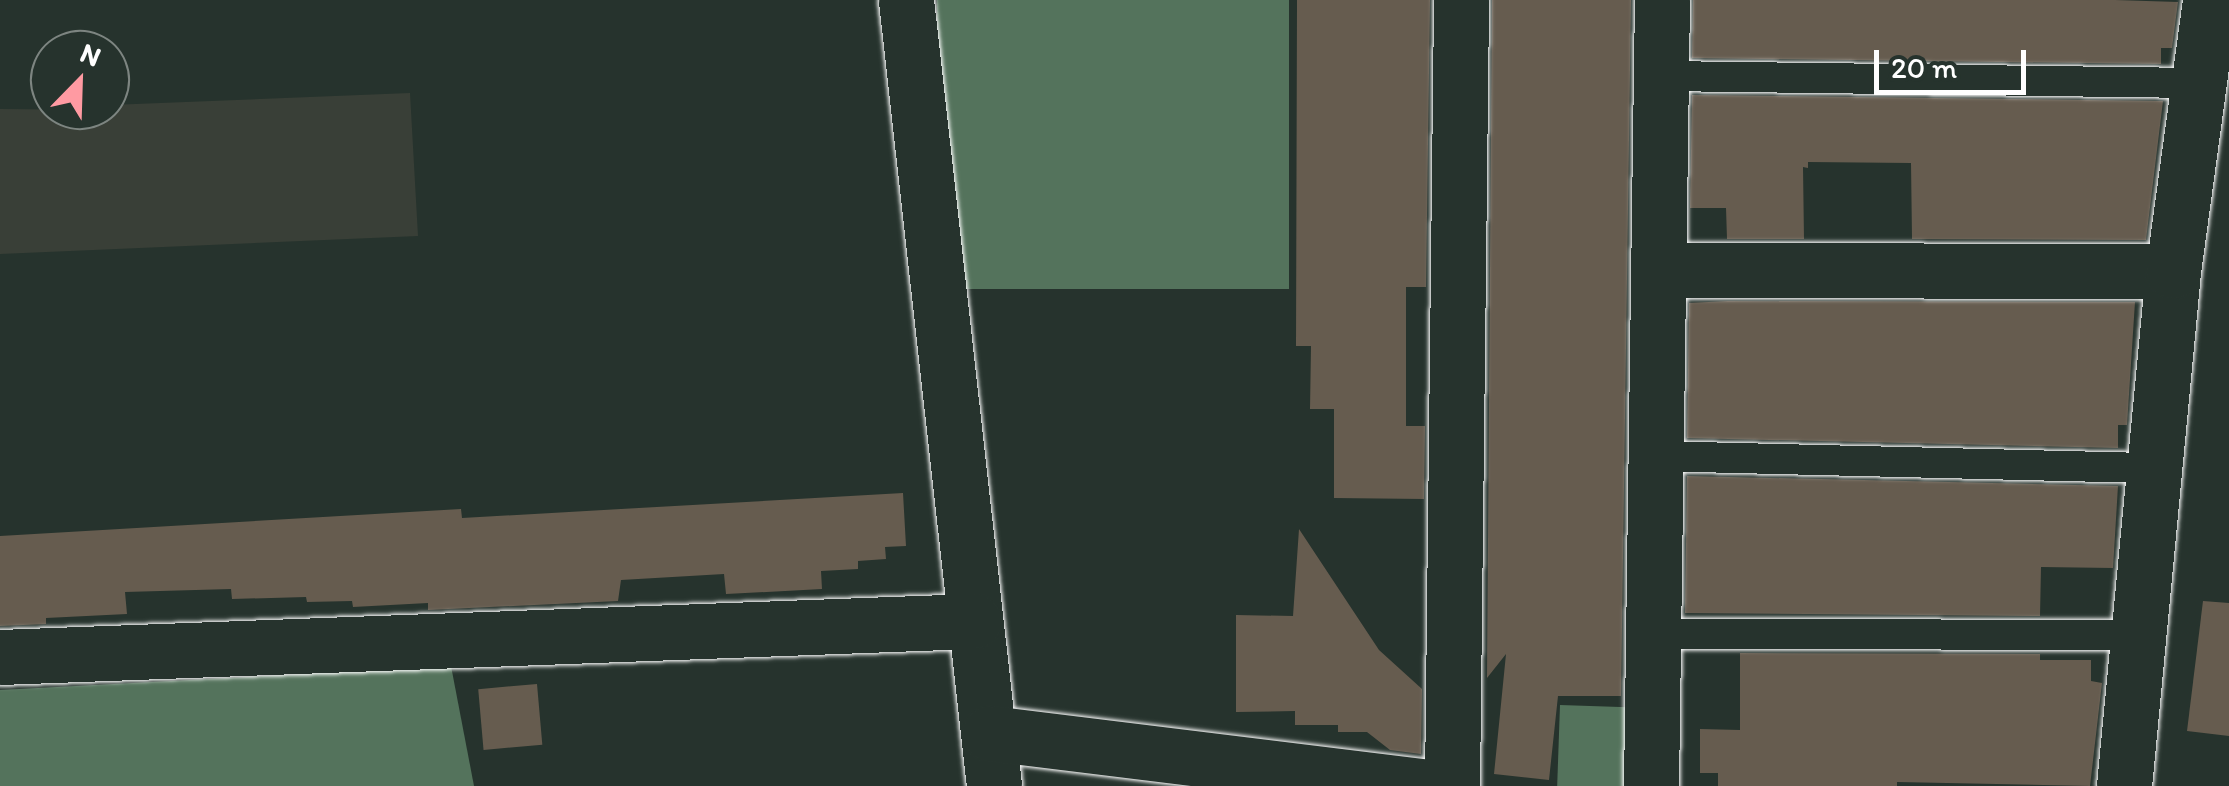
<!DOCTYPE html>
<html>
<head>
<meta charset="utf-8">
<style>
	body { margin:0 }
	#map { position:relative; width:2229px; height:786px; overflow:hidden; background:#26332d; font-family:Itim,sans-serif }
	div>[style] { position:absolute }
	.built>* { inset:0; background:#393f37 }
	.green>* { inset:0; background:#54735c; transform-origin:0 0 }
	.building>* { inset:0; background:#665c4f; transform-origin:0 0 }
	.roads { filter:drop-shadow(0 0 2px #fff) drop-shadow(0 0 2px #fff) }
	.lane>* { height:30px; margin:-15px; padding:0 15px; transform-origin:15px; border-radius:15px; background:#26332d }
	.street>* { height:55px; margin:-27.5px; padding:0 27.5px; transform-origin:27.5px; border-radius:27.5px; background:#26332d }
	span { translate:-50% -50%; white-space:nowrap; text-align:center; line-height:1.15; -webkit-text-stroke:8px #26332d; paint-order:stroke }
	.north { position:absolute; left:30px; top:30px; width:100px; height:100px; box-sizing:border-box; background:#26332d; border:2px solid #7d8581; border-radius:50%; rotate:23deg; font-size:28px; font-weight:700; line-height:40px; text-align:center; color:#fff }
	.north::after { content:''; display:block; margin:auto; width:35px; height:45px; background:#ff9aa2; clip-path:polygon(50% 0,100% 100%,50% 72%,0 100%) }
	.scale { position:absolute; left:1874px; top:50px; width:152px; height:45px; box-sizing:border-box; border:5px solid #fff; border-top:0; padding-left:12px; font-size:30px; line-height:35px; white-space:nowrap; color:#fff; -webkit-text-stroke:8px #26332d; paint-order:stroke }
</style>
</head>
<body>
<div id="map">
	<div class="built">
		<div style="clip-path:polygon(410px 93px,418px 236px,0 254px,0 109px,110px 110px,110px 105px)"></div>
	</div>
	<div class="green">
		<div style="left:937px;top:0;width:352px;height:289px"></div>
		<div style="clip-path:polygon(451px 666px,474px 786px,0 786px,0 690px)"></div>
		<div style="left:1560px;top:705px;width:68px;height:81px;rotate:2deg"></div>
	</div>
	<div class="building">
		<div style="clip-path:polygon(1297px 0,1430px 0,1426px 287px,1406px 287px,1406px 426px,1425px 426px,1424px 499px,1334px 498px,1334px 409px,1310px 409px,1311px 346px,1296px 346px)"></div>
		<div style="clip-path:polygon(1492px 0,1631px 0,1621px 696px,1558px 696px,1549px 780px,1494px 774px,1506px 654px,1487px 678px)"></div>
		<div style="clip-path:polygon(1693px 0,2115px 0,2178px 2px,2172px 48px,2161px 48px,2161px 64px,1692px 58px)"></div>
		<div style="clip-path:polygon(1692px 95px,2163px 101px,2146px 240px,1912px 239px,1911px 163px,1808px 162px,1808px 168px,1803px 167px,1804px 239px,1727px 239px,1726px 208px,1690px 208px)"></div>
		<div style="clip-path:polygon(1728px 301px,2135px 302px,2127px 425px,2118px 425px,2118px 448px,1687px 438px,1689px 303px)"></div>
		<div style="clip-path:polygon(1687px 476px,2118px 486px,2113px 568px,2041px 567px,2040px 616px,1685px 613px)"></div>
		<div style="clip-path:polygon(903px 493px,906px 546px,885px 547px,886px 559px,858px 561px,858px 569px,821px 571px,822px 589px,726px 594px,724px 574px,621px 580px,618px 601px,428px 610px,428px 603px,353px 607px,352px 601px,307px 602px,306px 597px,232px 599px,231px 589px,125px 592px,127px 614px,46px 618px,46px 624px,0 626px,0 536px,461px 509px,462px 518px)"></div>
		<div style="clip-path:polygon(1299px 529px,1379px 650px,1422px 689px,1421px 754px,1390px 750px,1367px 732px,1338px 732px,1338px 725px,1295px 725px,1295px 711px,1236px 712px,1236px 615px,1293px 616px)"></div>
		<div style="clip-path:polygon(2203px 601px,2229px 603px,2229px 736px,2187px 731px)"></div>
		<div style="clip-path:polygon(1740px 653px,2040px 654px,2040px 660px,2091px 660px,2091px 681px,2102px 683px,2090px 786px,1897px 782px,1897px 786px,1718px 786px,1718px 773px,1700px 773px,1700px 729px,1740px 730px)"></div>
		<div style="left:537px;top:684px;width:61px;height:59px;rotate:85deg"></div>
	</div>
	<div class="roads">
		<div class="lane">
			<div style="left:1662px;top:76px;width:536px;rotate:0.75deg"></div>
			<div style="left:1655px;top:456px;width:498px;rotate:1.4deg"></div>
			<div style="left:1651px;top:634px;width:486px;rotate:0.1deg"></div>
		</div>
		<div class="street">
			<div style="left:906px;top:0;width:791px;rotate:83.61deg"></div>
			<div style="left:1659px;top:270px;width:514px;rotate:0.11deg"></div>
			<div style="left:0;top:657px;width:975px;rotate:-2.12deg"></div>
			<div style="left:989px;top:733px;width:437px;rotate:7deg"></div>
			<div style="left:1452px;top:786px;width:786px;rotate:-89.34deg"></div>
			<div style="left:1651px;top:786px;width:786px;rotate:-89.2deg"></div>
			<div style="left:2124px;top:786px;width:517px;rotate:-84.56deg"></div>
			<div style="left:2173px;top:271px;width:274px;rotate:-82.2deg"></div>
		</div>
	</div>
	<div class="north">N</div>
	<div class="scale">20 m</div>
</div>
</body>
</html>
